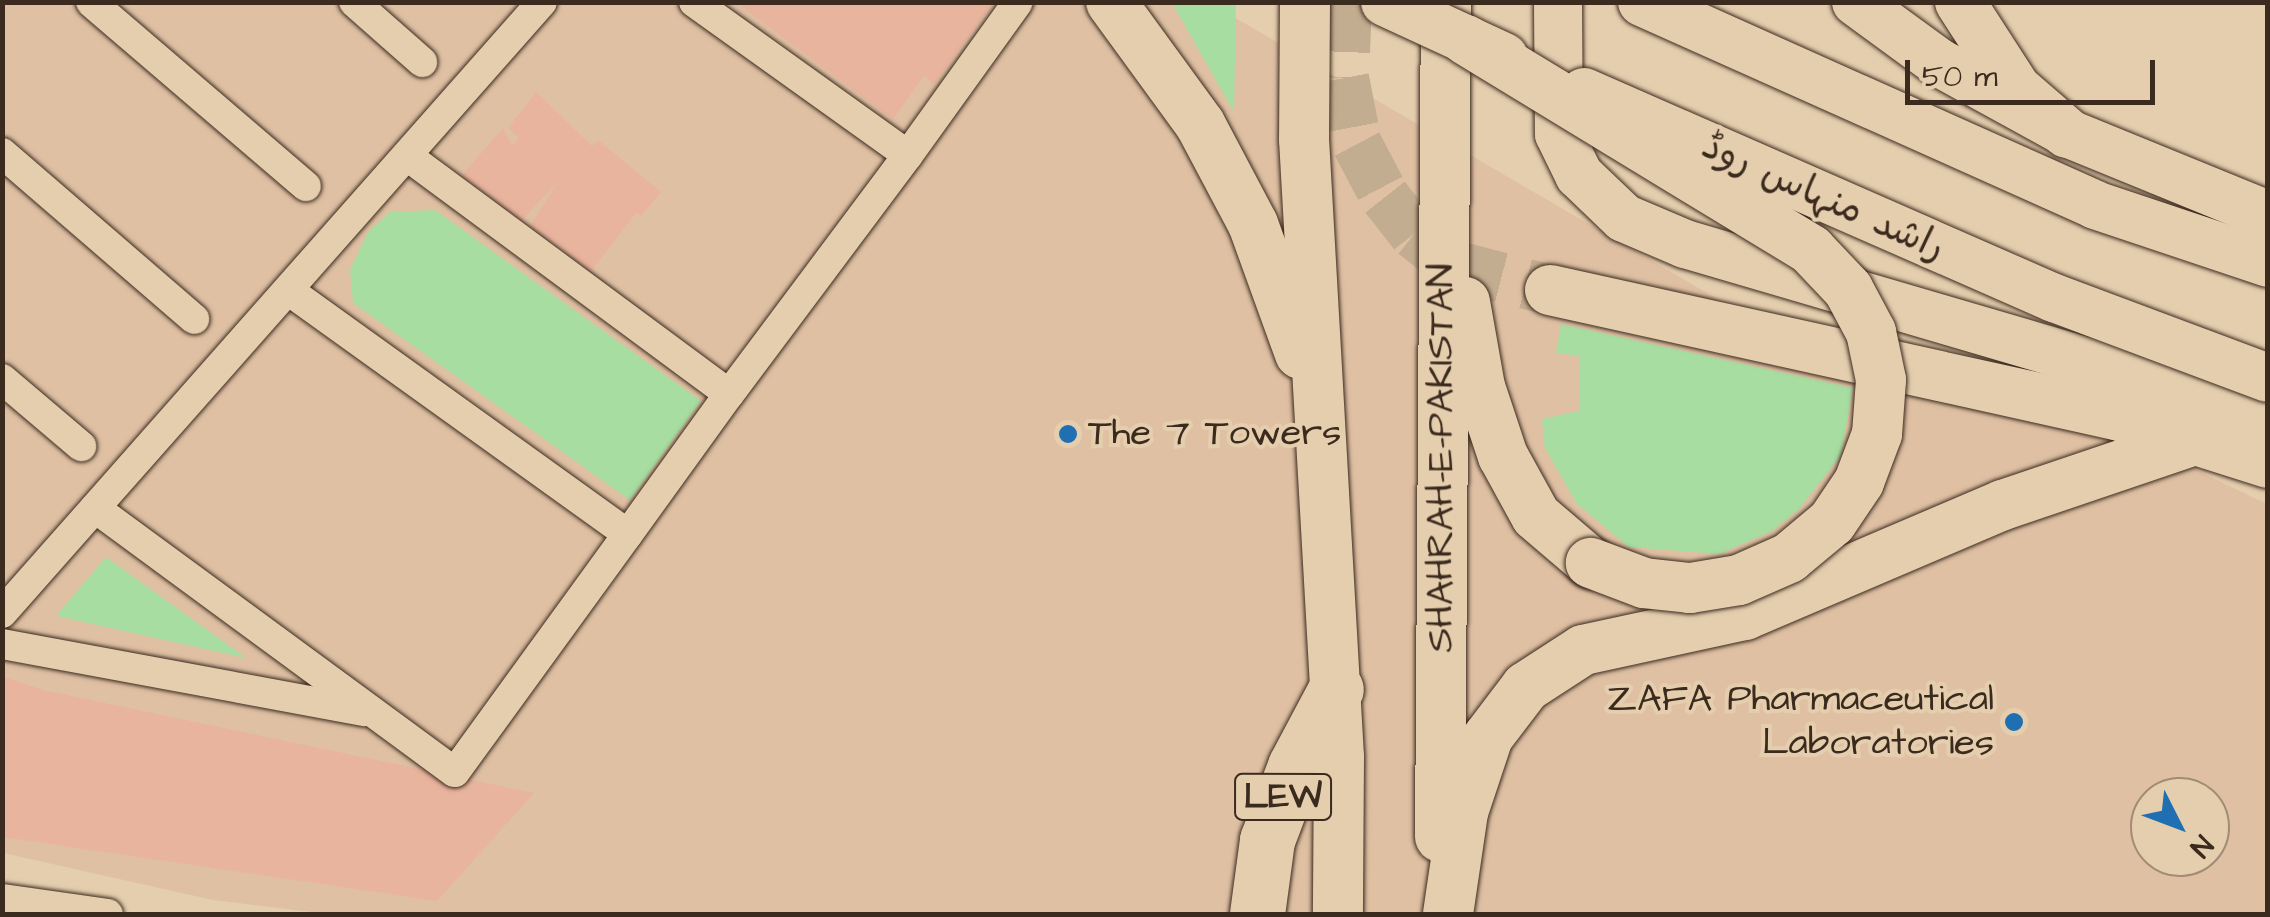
<!DOCTYPE html>
<html>
<head>
<meta charset="utf-8">
<style>
	body { margin:0 }
	#map { position:relative; width:2270px; height:917px; overflow:hidden; background:#e5ceae; font-family:"Architects Daughter","Playpen Sans Arabic",sans-serif }
	div>[style] { position:absolute }
	.built>* { inset:0; background:#dfc0a3 }
	.green>* { inset:0; background:#a7dda0 }
	.building>* { inset:0; background:#e9b49e }
	.trunk-tunnel>* { height:50px; margin-top:-25px; transform-origin:0; background:repeating-linear-gradient(90deg,#c3ad91 0 50px,transparent 0 75px) }
	.roads { filter:drop-shadow(0 0 2px #3b2a1e) drop-shadow(0 0 2px #3b2a1e) }
	.minor>* { height:30px; margin:-15px; padding:0 15px; transform-origin:15px; border-radius:15px; background:#e5ceae }
	.primary>* { height:48px; margin:-24px; padding:0 24px; transform-origin:24px; border-radius:24px; background:#e5ceae }
	.trunk>* { height:50px; margin:-25px; padding:0 25px; transform-origin:25px; border-radius:25px; background:#e5ceae }
	.motorway>* { height:55px; margin:-27.5px; padding:0 27.5px; transform-origin:27.5px; border-radius:27.5px; background:#e5ceae }
	.bridges { filter:drop-shadow(0 0 2px #3b2a1e) drop-shadow(0 0 2px #3b2a1e) }
	.primary-bridge>* { height:48px; margin:-24px; padding:0 24px; transform-origin:24px; border-radius:24px; background:#e5ceae }
	.trunk-bridge>* { height:50px; margin:-25px; padding:0 25px; transform-origin:25px; border-radius:25px; background:#e5ceae }
	.dots>* { width:28px; height:28px; translate:-50% -50%; box-sizing:border-box; border:5px solid #e5ceae; border-radius:50% }
	span { translate:-50% -50%; white-space:nowrap; text-align:center; line-height:1.15; -webkit-text-stroke:8px #e5ceae; paint-order:stroke }
	.shield-label span { padding:2px 8px; background:#e5ceae; border:2px solid; border-radius:8px; -webkit-text-stroke-width:0 }
	.shield-label { font-size:35px; color:#3b2a1e; font-weight:700 }
	.street-label { font-size:38px; color:#3b2a1e }
	.poi-label { font-size:38px; color:#3b2a1e }
	.left { translate:0 -50%; text-align:left }
	.right { translate:-100% -50%; text-align:right }
	.frame { position:absolute; inset:0; border:5px solid #3b2a1e; pointer-events:none }
	.north { position:absolute; left:2130px; top:777px; width:100px; height:100px; box-sizing:border-box; background:#e5ceae; border:2px solid #a18c74; border-radius:50%; rotate:132deg; font-size:28px; font-weight:700; line-height:40px; text-align:center; color:#3b2a1e }
	.north::after { content:''; display:block; margin:auto; width:35px; height:45px; background:#1f6fb2; clip-path:polygon(50% 0,100% 100%,50% 72%,0 100%) }
	.scale { position:absolute; left:1905px; top:60px; width:250px; height:45px; box-sizing:border-box; border:5px solid #3b2a1e; border-top:0; padding-left:12px; font-size:30px; line-height:35px; white-space:nowrap; color:#3b2a1e; -webkit-text-stroke:8px #e5ceae; paint-order:stroke }
</style>
</head>
<body>
<div id="map">
	<div class="built">
		<div style="clip-path:polygon(evenodd,3px 3px,1210px 3px,1839px 370px,2113px 430px,2267px 504px,2267px 914px,329px 914px,213px 900px,3px 853px,3px 3px,2150px 797px,2210px 797px,2210px 857px,2150px 857px,2150px 797px)"></div>
	</div>
	<div class="green">
		<div style="clip-path:polygon(1172px 3px,1236px 3px,1234px 112px)"></div>
		<div style="clip-path:polygon(435px 210px,701px 401px,630px 500px,353px 303px,350px 270px,368px 232px,390px 212px)"></div>
		<div style="clip-path:polygon(1561px 324px,1853px 388px,1841px 455px,1799px 509px,1772px 531px,1719px 554px,1629px 547px,1577px 504px,1545px 448px,1542px 419px,1579px 411px,1580px 356px,1556px 353px)"></div>
		<div style="clip-path:polygon(106px 557px,246px 658px,56px 616px)"></div>
	</div>
	<div class="building">
		<div style="clip-path:polygon(735px 2px,915px 5px,994px 2px,934px 84px,924px 76px,893px 119px)"></div>
		<div style="clip-path:polygon(536px 92px,592px 146px,598px 140px,661px 192px,641px 216px,636px 213px,591px 271px,530px 226px,557px 183px,521px 221px,462px 175px,503px 128px,512px 146px,519px 138px,508px 128px)"></div>
		<div style="clip-path:polygon(2px 676px,43px 690px,534px 793px,437px 901px,2px 837px)"></div>
	</div>
	<div class="trunk-tunnel">
		<div style="left:1347px;top:2px;width:76px;rotate:92.3deg"></div>
		<div style="left:1344px;top:78px;width:67px;rotate:78.9deg"></div>
		<div style="left:1357px;top:144px;width:60px;rotate:62.2deg"></div>
		<div style="left:1385px;top:197px;width:47px;rotate:51.9deg"></div>
		<div style="left:1414px;top:234px;width:50px;rotate:38.5deg"></div>
		<div style="left:1453px;top:265px;width:100px;rotate:14.5deg"></div>
	</div>
	<div class="roads">
		<div class="minor">
			<div style="left:91px;top:2px;width:283px;rotate:40.6deg"></div>
			<div style="left:354px;top:2px;width:91px;rotate:41.4deg"></div>
			<div style="left:694px;top:2px;width:263px;rotate:35.6deg"></div>
			<div style="left:908px;top:155px;width:299px;rotate:126.8deg"></div>
			<div style="left:2px;top:153px;width:254px;rotate:40.8deg"></div>
			<div style="left:908px;top:155px;width:188px;rotate:-54.3deg"></div>
			<div style="left:288px;top:290px;width:418px;rotate:35.7deg"></div>
			<div style="left:628px;top:534px;width:173px;rotate:-54.2deg"></div>
			<div style="left:729px;top:394px;width:400px;rotate:-143.5deg"></div>
			<div style="left:2px;top:379px;width:104px;rotate:40.3deg"></div>
			<div style="left:95px;top:508px;width:446px;rotate:36.3deg"></div>
			<div style="left:455px;top:772px;width:294px;rotate:-54deg"></div>
			<div style="left:2px;top:613px;width:815px;rotate:-48.53deg"></div>
			<div style="left:2px;top:644px;width:369px;rotate:10.5deg"></div>
			<div style="left:2px;top:899px;width:107px;rotate:8.1deg"></div>
		</div>
		<div class="primary">
			<div style="left:1558px;top:2px;width:132px;rotate:89.6deg"></div>
			<div style="left:1559px;top:134px;width:46px;rotate:64deg"></div>
			<div style="left:1579px;top:175px;width:62px;rotate:43.7deg"></div>
			<div style="left:1624px;top:218px;width:66px;rotate:23.1deg"></div>
			<div style="left:1685px;top:244px;width:435px;rotate:16.3deg"></div>
			<div style="left:2103px;top:366px;width:177px;rotate:20.9deg"></div>
			<div style="left:1642px;top:2px;width:496px;rotate:24.1deg"></div>
			<div style="left:2095px;top:205px;width:182px;rotate:18.5deg"></div>
			<div style="left:1856px;top:2px;width:102px;rotate:36.2deg"></div>
			<div style="left:1938px;top:62px;width:147px;rotate:28.8deg"></div>
			<div style="left:2067px;top:133px;width:217px;rotate:22.2deg"></div>
		</div>
		<div class="trunk">
			<div style="left:1111px;top:2px;width:151px;rotate:53.9deg"></div>
			<div style="left:1200px;top:124px;width:113px;rotate:62.1deg"></div>
			<div style="left:1253px;top:224px;width:138px;rotate:70.1deg"></div>
			<div style="left:1305px;top:2px;width:137px;rotate:90.4deg"></div>
			<div style="left:1304px;top:139px;width:619px;rotate:86.76deg"></div>
			<div style="left:1339px;top:757px;width:157px;rotate:90.4deg"></div>
			<div style="left:1960px;top:2px;width:103px;rotate:57.2deg"></div>
			<div style="left:2016px;top:89px;width:67px;rotate:40.8deg"></div>
			<div style="left:1550px;top:290px;width:584px;rotate:12.46deg"></div>
			<div style="left:2120px;top:416px;width:155px;rotate:17.6deg"></div>
			<div style="left:1465px;top:302px;width:86px;rotate:80deg"></div>
			<div style="left:1480px;top:387px;width:73px;rotate:71.6deg"></div>
			<div style="left:1503px;top:456px;width:68px;rotate:61.2deg"></div>
			<div style="left:1536px;top:516px;width:72px;rotate:40.5deg"></div>
			<div style="left:1440px;top:837px;width:835px;rotate:-89.59deg"></div>
			<div style="left:1448px;top:914px;width:103px;rotate:-81.6deg"></div>
			<div style="left:1463px;top:812px;width:79px;rotate:-71.6deg"></div>
			<div style="left:1488px;top:737px;width:63px;rotate:-52.8deg"></div>
			<div style="left:1526px;top:687px;width:68px;rotate:-33deg"></div>
			<div style="left:1583px;top:650px;width:166px;rotate:-12.2deg"></div>
			<div style="left:1745px;top:615px;width:280px;rotate:-23.1deg"></div>
			<div style="left:2003px;top:505px;width:206px;rotate:-18.7deg"></div>
		</div>
		<div class="motorway">
			<div style="left:1257px;top:914px;width:75px;rotate:-82.3deg"></div>
			<div style="left:1267px;top:840px;width:79px;rotate:-69.3deg"></div>
			<div style="left:1295px;top:766px;width:87px;rotate:-62deg"></div>
		</div>
	</div>
	<div class="bridges">
		<div class="primary-bridge">
			<div style="left:1385px;top:2px;width:131px;rotate:24.8deg"></div>
			<div style="left:1584px;top:92px;width:513px;rotate:23.67deg"></div>
			<div style="left:2054px;top:298px;width:228px;rotate:20.5deg"></div>
		</div>
		<div class="trunk-bridge">
			<div style="left:1466px;top:40px;width:404px;rotate:31.3deg"></div>
			<div style="left:1811px;top:250px;width:54px;rotate:46.5deg"></div>
			<div style="left:1848px;top:289px;width:49px;rotate:61.9deg"></div>
			<div style="left:1871px;top:332px;width:49px;rotate:78.2deg"></div>
			<div style="left:1881px;top:380px;width:54px;rotate:94.2deg"></div>
			<div style="left:1877px;top:434px;width:51px;rotate:110.6deg"></div>
			<div style="left:1859px;top:482px;width:48px;rotate:124deg"></div>
			<div style="left:1832px;top:522px;width:56px;rotate:140.1deg"></div>
			<div style="left:1789px;top:558px;width:55px;rotate:156.3deg"></div>
			<div style="left:1739px;top:580px;width:50px;rotate:170.7deg"></div>
			<div style="left:1690px;top:588px;width:46px;rotate:-173.8deg"></div>
			<div style="left:1644px;top:583px;width:57px;rotate:-159.3deg"></div>
		</div>
	</div>
	<div class="dots">
		<div style="left:1068px;top:434px;background:#1f6fb2"></div>
		<div style="left:2014px;top:722px;background:#1f6fb2"></div>
	</div>
	<div class="shield-label">
		<span style="left:1283px;top:797px">LEW</span>
	</div>
	<div class="street-label">
		<span style="left:1823px;top:198px;rotate:24deg">راشد منہاس روڈ</span>
		<span style="left:1442px;top:458px;rotate:-90deg">SHAHRAH-E-PAKISTAN</span>
	</div>
	<div class="poi-label">
		<span class="left" style="left:1088px;top:434px">The 7 Towers</span>
		<span class="right" style="left:1994px;top:722px">ZAFA Pharmaceutical<br>Laboratories</span>
	</div>
	<div class="frame"></div>
	<div class="north">N</div>
	<div class="scale">50 m</div>
</div>
</body>
</html>
